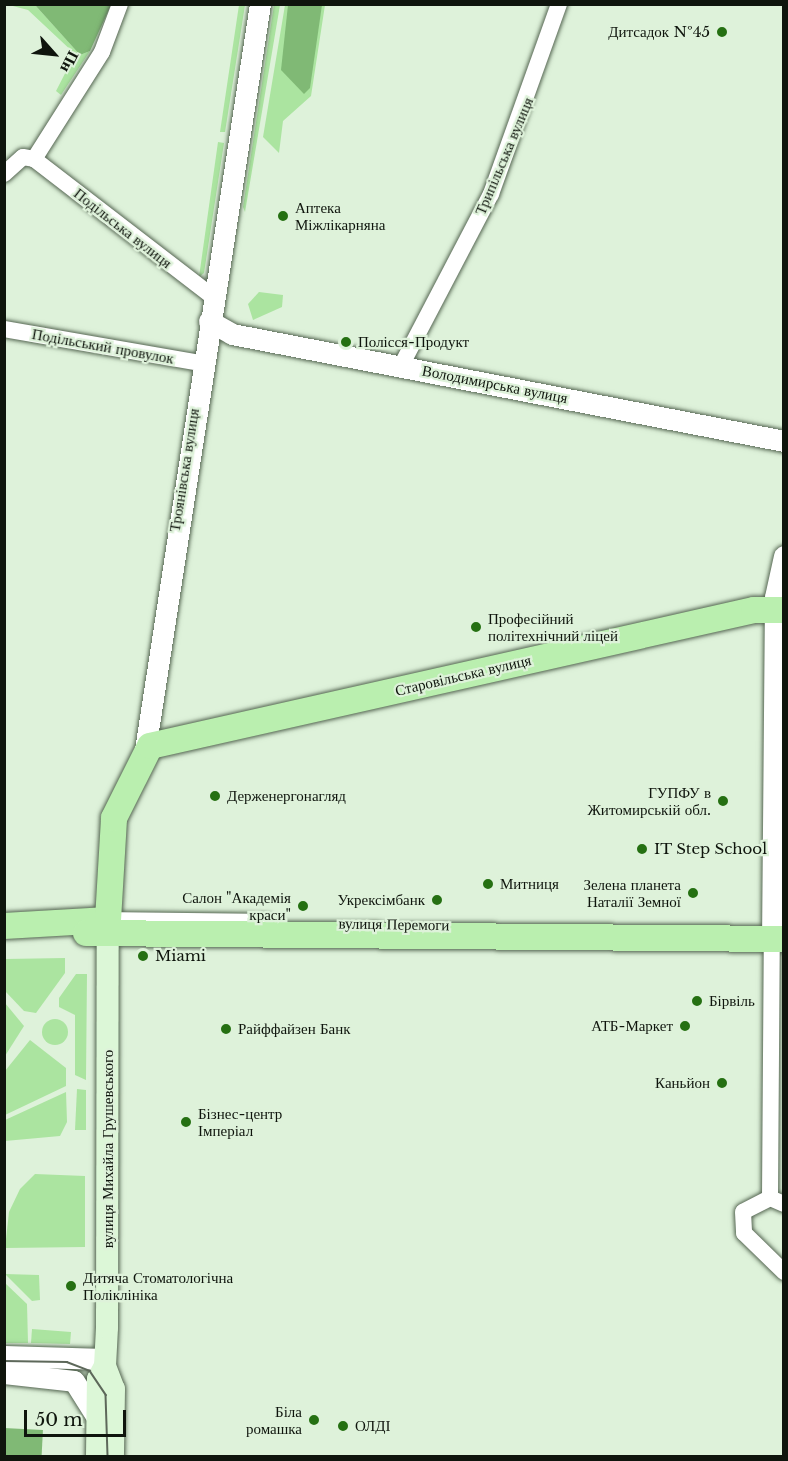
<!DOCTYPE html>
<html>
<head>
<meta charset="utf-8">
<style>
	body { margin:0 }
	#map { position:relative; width:788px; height:1461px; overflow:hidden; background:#def2da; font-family:"Libre Baskerville",serif }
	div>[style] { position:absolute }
	.green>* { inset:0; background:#abe4a0 }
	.round { border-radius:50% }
	.forest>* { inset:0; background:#80b975; transform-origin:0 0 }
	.roads { filter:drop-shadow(0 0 2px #556652) drop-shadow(0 0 2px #556652) }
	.minor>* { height:16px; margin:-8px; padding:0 8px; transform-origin:8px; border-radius:8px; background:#fff }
	.tertiary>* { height:21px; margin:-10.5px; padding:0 10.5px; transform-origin:10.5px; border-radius:10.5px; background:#fff }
	.secondary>* { height:22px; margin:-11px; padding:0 11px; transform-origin:11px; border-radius:11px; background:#dcf7d7 }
	.primary>* { height:26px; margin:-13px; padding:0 13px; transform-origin:13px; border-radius:13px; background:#baefaf }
	.tram>* { height:1.5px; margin:-0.75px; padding:0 0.75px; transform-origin:0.75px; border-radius:0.75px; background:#5d685a }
	.dots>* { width:16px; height:16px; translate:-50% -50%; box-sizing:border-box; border:3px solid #def2da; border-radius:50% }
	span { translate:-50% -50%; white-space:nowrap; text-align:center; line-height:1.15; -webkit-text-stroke:4.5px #def2da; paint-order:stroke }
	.poi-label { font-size:15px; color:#0f150d }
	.right { translate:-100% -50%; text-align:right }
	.left { translate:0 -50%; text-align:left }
	.street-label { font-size:15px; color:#0f150d }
	.frame { position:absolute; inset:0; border:6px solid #0f150d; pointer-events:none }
	.north { position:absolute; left:24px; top:24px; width:60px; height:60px; -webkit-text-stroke:4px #def2da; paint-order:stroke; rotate:117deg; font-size:16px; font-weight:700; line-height:24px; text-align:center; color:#0f150d }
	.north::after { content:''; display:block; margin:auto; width:21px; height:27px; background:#0f150d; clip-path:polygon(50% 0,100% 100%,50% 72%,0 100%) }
	.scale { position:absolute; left:24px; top:1410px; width:102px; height:27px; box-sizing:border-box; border:3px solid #0f150d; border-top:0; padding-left:8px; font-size:18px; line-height:21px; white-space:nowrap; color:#0f150d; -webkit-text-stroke:4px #def2da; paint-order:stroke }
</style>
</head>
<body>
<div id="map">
	<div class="green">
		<div style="clip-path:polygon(9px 5px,35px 5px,80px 55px,90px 51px,61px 95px,56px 91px,75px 54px,28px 10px)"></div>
		<div style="clip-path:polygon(239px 5px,245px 5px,225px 132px,220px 132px)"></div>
		<div style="clip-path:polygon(274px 5px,280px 5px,245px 212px,243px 207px)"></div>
		<div style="clip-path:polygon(285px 5px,325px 5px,311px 96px,283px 121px,279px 153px,263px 137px)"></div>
		<div style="clip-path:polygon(218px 142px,224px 143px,204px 273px,199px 277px)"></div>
		<div style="clip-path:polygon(259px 292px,283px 295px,282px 307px,253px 320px,248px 304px)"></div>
		<div style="clip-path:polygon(65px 958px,65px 973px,36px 1013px,24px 1011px,5px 991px,5px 959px)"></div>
		<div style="clip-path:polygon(76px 974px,87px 974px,86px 1080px,75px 1075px,75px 1015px,59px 1007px,59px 998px)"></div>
		<div style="clip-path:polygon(5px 1003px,24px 1026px,5px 1056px)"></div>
		<div class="round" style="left:42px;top:1019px;width:26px;height:26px"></div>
		<div style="clip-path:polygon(30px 1040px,66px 1068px,66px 1086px,5px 1115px,5px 1071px)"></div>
		<div style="clip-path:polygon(77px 1089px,86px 1090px,86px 1130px,75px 1130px)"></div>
		<div style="clip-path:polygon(66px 1092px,67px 1122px,60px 1136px,5px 1141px,5px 1120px)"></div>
		<div style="clip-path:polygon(35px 1174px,85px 1176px,85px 1247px,5px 1248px,9px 1212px,20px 1189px)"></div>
		<div style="clip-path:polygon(5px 1274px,39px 1275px,40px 1300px,32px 1301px)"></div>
		<div style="clip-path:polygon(5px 1283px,27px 1304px,28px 1343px,5px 1343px)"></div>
		<div style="clip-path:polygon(32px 1329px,71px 1332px,70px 1344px,31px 1343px)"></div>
	</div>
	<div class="forest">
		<div style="clip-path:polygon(35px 5px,111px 5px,90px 51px,80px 55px)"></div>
		<div style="clip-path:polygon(288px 5px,322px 5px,310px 88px,304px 94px,281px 70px)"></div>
		<div style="left:4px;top:1428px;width:39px;height:28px;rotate:3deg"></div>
	</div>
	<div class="roads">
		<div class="minor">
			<div style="left:120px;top:4px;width:51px;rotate:110.6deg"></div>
			<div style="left:102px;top:52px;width:127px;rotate:122.4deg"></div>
			<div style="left:34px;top:159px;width:226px;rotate:37.6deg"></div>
			<div style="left:4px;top:174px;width:25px;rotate:-42deg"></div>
			<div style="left:23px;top:157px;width:11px;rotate:10deg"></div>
			<div style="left:4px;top:329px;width:200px;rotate:9.8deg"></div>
			<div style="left:401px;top:366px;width:194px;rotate:-62.4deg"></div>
			<div style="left:491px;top:194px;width:202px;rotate:-70.3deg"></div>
			<div style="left:108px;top:920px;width:159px;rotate:0.7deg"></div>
			<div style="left:770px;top:1198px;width:256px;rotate:-89.6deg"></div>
			<div style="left:770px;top:1198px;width:30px;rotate:153deg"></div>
			<div style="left:743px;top:1212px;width:21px;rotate:87deg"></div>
			<div style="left:744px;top:1233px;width:56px;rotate:44.3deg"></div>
			<div style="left:770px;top:1198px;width:15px;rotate:23deg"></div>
		</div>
		<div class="tertiary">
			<div style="left:209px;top:321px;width:26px;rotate:29deg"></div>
			<div style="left:232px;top:334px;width:562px;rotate:10.97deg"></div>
			<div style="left:145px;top:750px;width:755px;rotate:-81.24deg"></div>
			<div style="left:772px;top:942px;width:345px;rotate:-89.5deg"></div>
			<div style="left:775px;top:597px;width:42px;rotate:-77.6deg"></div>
			<div style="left:4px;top:1356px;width:101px;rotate:1.7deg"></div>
			<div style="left:4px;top:1373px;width:70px;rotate:6.5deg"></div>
			<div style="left:74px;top:1381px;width:41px;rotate:57.8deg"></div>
		</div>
		<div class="secondary">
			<div style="left:105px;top:1366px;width:25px;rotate:69deg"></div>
			<div style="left:114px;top:1389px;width:67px;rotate:90.9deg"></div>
			<div style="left:97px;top:1456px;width:77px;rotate:-89.3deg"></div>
			<div style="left:98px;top:1379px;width:15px;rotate:-62deg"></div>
			<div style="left:105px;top:1366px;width:39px;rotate:-87deg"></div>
			<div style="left:107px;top:1327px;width:407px;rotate:-89.9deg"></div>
		</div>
		<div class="primary">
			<div style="left:4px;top:926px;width:104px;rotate:-3.3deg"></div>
			<div style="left:108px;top:920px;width:102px;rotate:-86.6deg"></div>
			<div style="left:114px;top:818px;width:80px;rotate:-63.4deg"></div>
			<div style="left:150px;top:746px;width:619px;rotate:-12.69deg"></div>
			<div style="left:754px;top:610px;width:30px"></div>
			<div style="left:86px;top:933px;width:698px;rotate:0.49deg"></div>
		</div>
	</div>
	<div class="tram">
		<div style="left:4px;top:1361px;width:63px;rotate:0.9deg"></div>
		<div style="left:67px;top:1362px;width:25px;rotate:21deg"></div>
		<div style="left:90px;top:1371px;width:29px;rotate:56deg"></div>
		<div style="left:106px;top:1395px;width:61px;rotate:88.1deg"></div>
	</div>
	<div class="dots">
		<div style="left:722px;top:32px;background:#257012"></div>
		<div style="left:283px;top:216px;background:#257012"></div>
		<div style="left:346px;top:342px;background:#257012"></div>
		<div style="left:476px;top:627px;background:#257012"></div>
		<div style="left:215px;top:796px;background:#257012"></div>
		<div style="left:723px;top:801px;background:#257012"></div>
		<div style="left:642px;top:849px;background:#257012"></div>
		<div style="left:488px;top:884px;background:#257012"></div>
		<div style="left:693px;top:893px;background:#257012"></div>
		<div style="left:437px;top:900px;background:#257012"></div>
		<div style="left:303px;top:906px;background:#257012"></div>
		<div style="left:143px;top:956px;background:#257012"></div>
		<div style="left:697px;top:1001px;background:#257012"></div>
		<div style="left:685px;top:1026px;background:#257012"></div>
		<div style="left:226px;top:1029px;background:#257012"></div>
		<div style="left:722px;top:1083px;background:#257012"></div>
		<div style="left:186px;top:1122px;background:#257012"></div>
		<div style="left:71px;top:1286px;background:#257012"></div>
		<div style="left:314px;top:1420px;background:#257012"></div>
		<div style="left:343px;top:1426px;background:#257012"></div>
	</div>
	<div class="poi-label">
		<span class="right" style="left:710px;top:32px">Дитсадок №45</span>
		<span class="left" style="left:295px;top:216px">Аптека<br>Міжлікарняна</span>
		<span class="left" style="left:358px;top:342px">Полісся-Продукт</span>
		<span class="left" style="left:488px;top:627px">Професійний<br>політехнічний ліцей</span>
		<span class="right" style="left:711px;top:801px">ГУПФУ в<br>Житомирській обл.</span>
		<span class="left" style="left:227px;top:796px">Держенергонагляд</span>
		<span class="left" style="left:654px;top:849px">IT Step School</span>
		<span class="left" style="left:500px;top:884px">Митниця</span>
		<span class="right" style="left:681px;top:893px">Зелена планета<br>Наталії Земної</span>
		<span class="right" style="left:291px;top:906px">Салон "Академія<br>краси"</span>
		<span class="right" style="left:425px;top:900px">Укрексімбанк</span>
		<span class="left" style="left:155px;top:956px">Miami</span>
		<span class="left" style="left:709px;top:1001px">Бірвіль</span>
		<span class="right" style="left:673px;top:1026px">АТБ-Маркет</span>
		<span class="left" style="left:238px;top:1029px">Райффайзен Банк</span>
		<span class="right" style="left:710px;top:1083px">Каньйон</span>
		<span class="left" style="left:198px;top:1122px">Бізнес-центр<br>Імперіал</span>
		<span class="left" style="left:83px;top:1286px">Дитяча Стоматологічна<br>Поліклініка</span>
		<span class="right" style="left:302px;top:1420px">Біла<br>ромашка</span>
		<span class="left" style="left:355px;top:1426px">ОЛДІ</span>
	</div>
	<div class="street-label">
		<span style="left:504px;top:156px;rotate:-67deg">Трипільська вулиця</span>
		<span style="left:123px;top:228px;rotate:38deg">Подільська вулиця</span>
		<span style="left:103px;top:346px;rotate:10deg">Подільський провулок</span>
		<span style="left:495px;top:384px;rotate:11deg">Володимирська вулиця</span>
		<span style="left:184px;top:470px;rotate:-81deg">Троянівська вулиця</span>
		<span style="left:463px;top:675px;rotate:-13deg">Старовільська вулиця</span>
		<span style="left:394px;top:924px;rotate:1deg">вулиця Перемоги</span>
		<span style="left:108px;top:1149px;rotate:-90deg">вулиця Михайла Грушевського</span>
	</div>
	<div class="frame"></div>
	<div class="north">Пн</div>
	<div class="scale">50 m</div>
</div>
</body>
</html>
